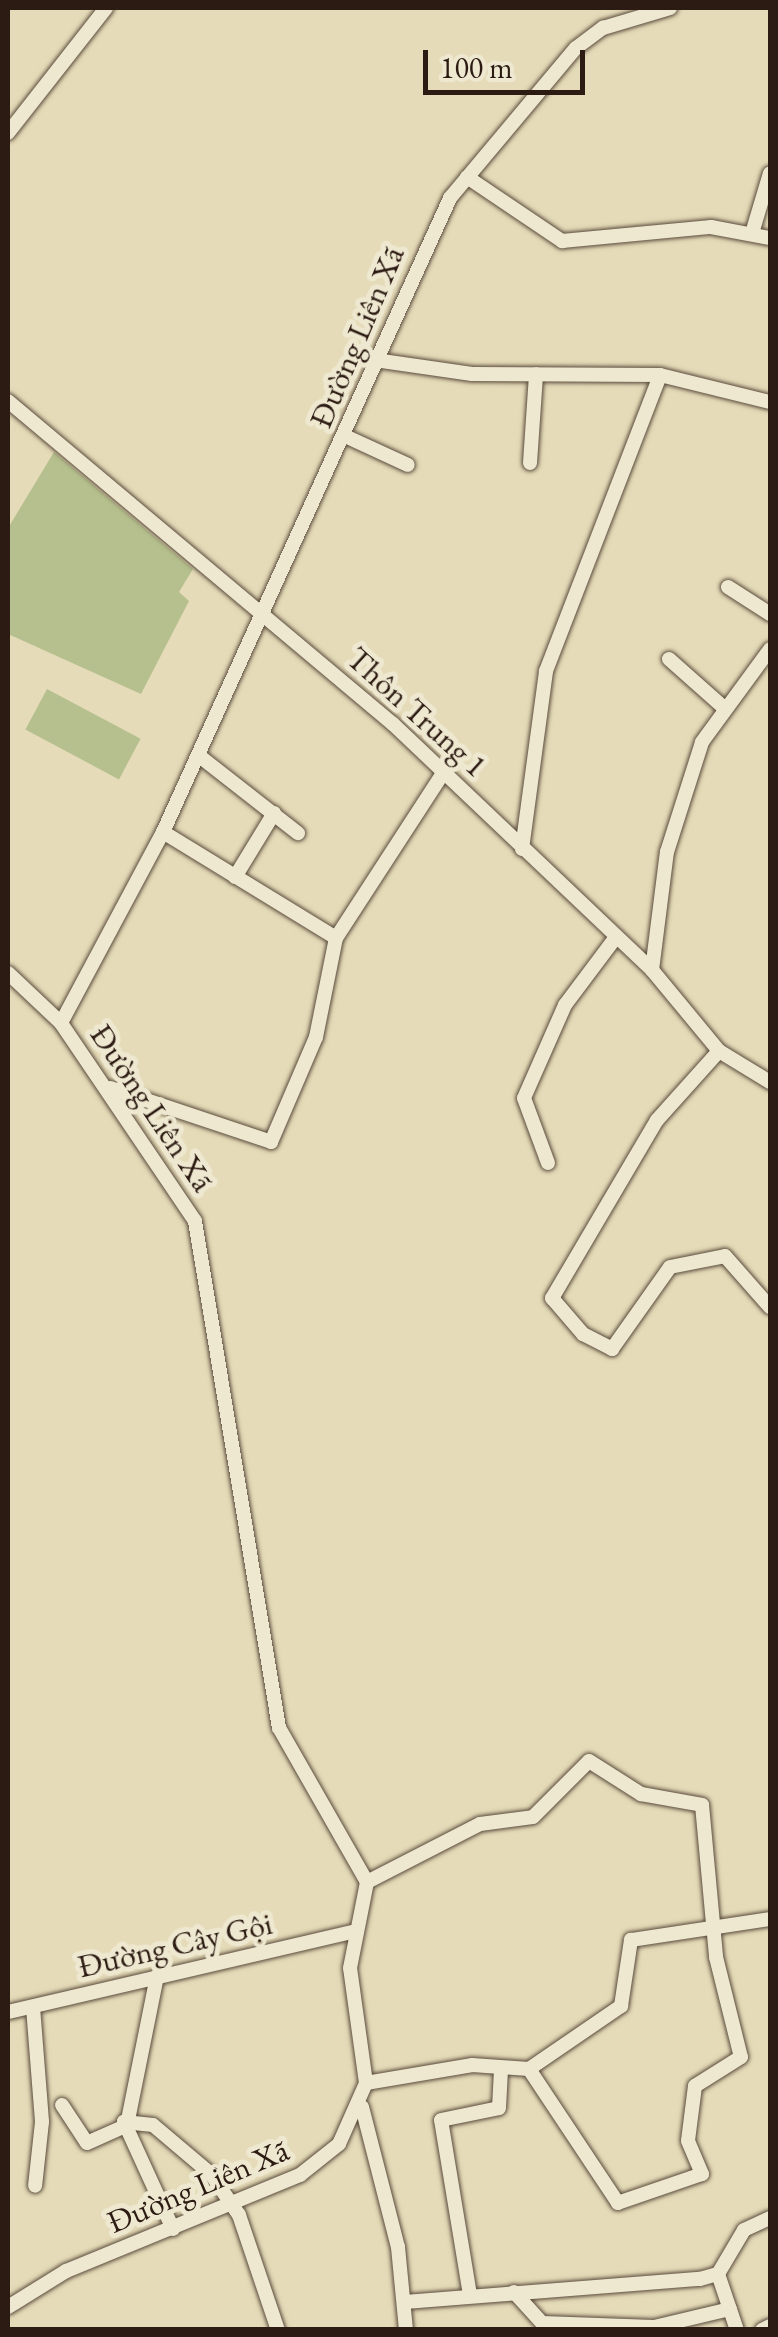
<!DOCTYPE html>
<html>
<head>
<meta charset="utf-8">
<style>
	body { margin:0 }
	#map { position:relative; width:778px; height:2337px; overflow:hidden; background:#e5dbb8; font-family:"EB Garamond",serif }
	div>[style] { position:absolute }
	.green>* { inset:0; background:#b6c08e; transform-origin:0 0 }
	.roads { filter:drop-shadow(0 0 2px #5a4b3c) drop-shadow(0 0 2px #5a4b3c) }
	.minor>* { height:14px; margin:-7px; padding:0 7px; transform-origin:7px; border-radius:7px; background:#eee8d1 }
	span { translate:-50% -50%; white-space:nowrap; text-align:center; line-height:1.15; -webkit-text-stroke:10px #eee8d1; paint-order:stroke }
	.street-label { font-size:32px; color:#2c1b12 }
	.frame { position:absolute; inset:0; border:10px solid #2c1b12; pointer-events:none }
	.scale { position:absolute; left:423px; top:50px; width:162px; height:45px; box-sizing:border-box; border:5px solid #2c1b12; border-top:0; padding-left:12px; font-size:30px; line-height:35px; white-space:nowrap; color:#2c1b12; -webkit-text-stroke:8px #eee8d1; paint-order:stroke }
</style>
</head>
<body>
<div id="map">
	<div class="green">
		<div style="clip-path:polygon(54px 452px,193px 569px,179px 592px,189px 601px,141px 694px,8px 634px,8px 528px)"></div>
		<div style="left:47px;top:689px;width:106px;height:46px;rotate:28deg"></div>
	</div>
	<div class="roads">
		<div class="minor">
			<div style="left:8px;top:133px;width:159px;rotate:-51.9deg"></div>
			<div style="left:467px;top:177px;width:115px;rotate:34deg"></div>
			<div style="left:562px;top:241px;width:150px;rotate:-5.4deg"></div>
			<div style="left:711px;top:227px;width:60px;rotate:10.6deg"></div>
			<div style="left:753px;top:230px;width:59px;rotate:-73.4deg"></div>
			<div style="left:375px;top:360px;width:98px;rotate:8.2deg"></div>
			<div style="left:472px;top:374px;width:188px;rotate:0.3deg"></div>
			<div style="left:660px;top:375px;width:113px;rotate:13.8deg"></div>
			<div style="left:8px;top:401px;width:503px;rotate:40deg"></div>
			<div style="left:393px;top:724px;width:357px;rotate:43.5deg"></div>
			<div style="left:652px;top:970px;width:105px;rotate:50.4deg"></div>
			<div style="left:719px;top:1051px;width:60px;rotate:31.3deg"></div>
			<div style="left:345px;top:436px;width:69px;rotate:24.7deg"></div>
			<div style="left:530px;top:463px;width:89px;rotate:-86.1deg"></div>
			<div style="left:728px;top:587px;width:50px;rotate:32.7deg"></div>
			<div style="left:669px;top:659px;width:72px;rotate:41.6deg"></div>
			<div style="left:198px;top:755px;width:127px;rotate:38deg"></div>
			<div style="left:163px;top:832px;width:203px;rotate:31.5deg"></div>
			<div style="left:522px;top:849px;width:180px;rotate:-82.3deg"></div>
			<div style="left:546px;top:671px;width:317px;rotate:-68.9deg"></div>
			<div style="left:235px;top:877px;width:75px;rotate:-58.6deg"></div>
			<div style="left:652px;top:970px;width:119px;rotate:-82.8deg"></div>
			<div style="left:667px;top:852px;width:115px;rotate:-72.3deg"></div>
			<div style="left:702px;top:742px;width:115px;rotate:-53.8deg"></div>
			<div style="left:8px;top:973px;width:73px;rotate:43.3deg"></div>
			<div style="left:719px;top:1051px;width:93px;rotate:131.9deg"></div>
			<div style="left:657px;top:1120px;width:207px;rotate:120.5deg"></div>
			<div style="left:552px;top:1298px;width:48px;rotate:49.3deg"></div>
			<div style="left:583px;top:1334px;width:33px;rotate:27deg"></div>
			<div style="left:612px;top:1349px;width:100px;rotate:-54.7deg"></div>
			<div style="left:670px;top:1267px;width:56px;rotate:-11.3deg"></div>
			<div style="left:725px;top:1256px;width:68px;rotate:48.6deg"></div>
			<div style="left:110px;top:1088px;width:170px;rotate:18.5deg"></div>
			<div style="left:271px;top:1142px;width:114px;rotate:-66.8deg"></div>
			<div style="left:316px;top:1037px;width:101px;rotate:-78.6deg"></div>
			<div style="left:336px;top:938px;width:197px;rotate:-57deg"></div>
			<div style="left:548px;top:1163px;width:69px;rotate:-110.3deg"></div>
			<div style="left:524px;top:1098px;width:102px;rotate:-66.2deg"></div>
			<div style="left:565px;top:1005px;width:85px;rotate:-53.1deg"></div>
			<div style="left:367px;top:1882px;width:127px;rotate:-27.2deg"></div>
			<div style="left:480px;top:1824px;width:53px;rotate:-7.5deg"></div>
			<div style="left:533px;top:1817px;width:79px;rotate:-45deg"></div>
			<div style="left:589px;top:1761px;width:62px;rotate:32.4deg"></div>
			<div style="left:641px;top:1794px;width:62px;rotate:10.2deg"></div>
			<div style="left:702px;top:1805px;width:153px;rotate:84.7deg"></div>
			<div style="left:716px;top:1957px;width:103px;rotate:76deg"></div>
			<div style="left:741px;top:2057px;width:54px;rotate:147.8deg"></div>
			<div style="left:695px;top:2086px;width:55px;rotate:97.3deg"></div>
			<div style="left:688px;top:2141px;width:36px;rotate:67deg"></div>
			<div style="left:702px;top:2174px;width:89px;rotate:161deg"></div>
			<div style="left:618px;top:2203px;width:161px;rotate:-123.6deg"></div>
			<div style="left:33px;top:2007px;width:115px;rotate:85.5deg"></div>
			<div style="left:42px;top:2122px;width:64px;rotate:96.2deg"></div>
			<div style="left:8px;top:2012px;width:357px;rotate:-13.1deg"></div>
			<div style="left:366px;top:2083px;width:108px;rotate:-9.6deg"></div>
			<div style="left:472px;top:2065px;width:57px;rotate:4deg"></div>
			<div style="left:529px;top:2069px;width:112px;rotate:-34.4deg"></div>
			<div style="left:621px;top:2006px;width:67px;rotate:-81.4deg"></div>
			<div style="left:631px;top:1940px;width:141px;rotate:-8.6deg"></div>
			<div style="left:62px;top:2105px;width:45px;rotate:56.7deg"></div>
			<div style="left:87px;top:2143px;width:36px;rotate:-24deg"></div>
			<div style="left:362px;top:2107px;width:145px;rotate:75.6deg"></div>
			<div style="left:398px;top:2247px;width:83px;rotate:84.5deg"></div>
			<div style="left:128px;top:2120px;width:147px;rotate:-78.6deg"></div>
			<div style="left:173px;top:2229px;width:118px;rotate:-114.6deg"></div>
			<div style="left:124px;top:2122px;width:29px;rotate:6deg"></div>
			<div style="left:153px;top:2125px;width:76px;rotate:40.2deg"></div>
			<div style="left:211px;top:2174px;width:50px;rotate:55.7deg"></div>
			<div style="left:239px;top:2215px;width:121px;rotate:71.3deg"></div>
			<div style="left:718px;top:2274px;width:59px;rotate:71.3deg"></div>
			<div style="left:514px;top:2292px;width:42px;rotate:47.9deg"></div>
			<div style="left:542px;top:2323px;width:112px;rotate:2deg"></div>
			<div style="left:654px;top:2327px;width:78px;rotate:-13.3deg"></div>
			<div style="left:470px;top:2295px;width:177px;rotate:-99.4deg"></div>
			<div style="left:441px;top:2120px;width:59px;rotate:-11.7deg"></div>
			<div style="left:499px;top:2108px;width:35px;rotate:-87deg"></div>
			<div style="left:405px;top:2302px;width:296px;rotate:-4.5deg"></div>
			<div style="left:700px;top:2279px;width:19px;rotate:-16deg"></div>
			<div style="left:718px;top:2274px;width:51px;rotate:-59.4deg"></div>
			<div style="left:744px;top:2230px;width:29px;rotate:-25deg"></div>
			<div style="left:8px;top:2307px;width:68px;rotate:-31.8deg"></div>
			<div style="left:66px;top:2271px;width:253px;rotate:-22.3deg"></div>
			<div style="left:300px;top:2175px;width:50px;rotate:-38.5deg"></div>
			<div style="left:339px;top:2144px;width:67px;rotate:-66.1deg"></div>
			<div style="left:366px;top:2083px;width:116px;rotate:-97.9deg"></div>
			<div style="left:350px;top:1968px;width:88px;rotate:-78.8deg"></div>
			<div style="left:367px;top:1882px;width:177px;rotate:-119.7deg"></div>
			<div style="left:279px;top:1728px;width:514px;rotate:-99.41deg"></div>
			<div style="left:195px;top:1221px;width:239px;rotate:-124.1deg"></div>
			<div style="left:61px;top:1023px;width:217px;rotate:-61.9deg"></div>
			<div style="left:163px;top:832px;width:696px;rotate:-65.64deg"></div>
			<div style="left:450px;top:198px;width:196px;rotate:-50deg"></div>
			<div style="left:576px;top:48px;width:34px;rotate:-37deg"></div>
			<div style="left:603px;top:28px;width:70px;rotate:-16.6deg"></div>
			<div style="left:762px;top:2330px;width:9px;rotate:-27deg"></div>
		</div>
	</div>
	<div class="street-label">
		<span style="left:357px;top:337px;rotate:-67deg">Đường Liên Xã</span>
		<span style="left:417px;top:712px;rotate:42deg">Thôn Trung 1</span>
		<span style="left:152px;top:1108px;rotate:56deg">Đường Liên Xã</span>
		<span style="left:175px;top:1945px;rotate:-13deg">Đường Cây Gội</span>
		<span style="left:198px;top:2186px;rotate:-23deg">Đường Liên Xã</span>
	</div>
	<div class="frame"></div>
	<div class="scale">100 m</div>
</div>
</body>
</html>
